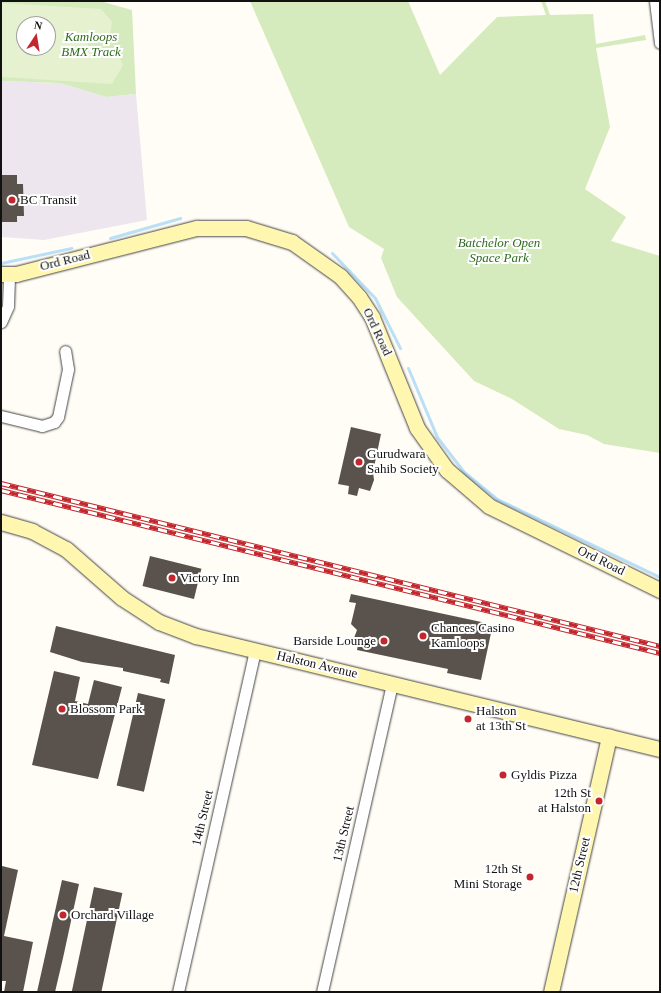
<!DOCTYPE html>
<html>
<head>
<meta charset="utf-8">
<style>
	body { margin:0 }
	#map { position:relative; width:661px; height:993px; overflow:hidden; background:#fffdf5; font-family:Georgia,serif }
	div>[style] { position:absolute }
	.industrial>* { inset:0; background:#eee6ef }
	.green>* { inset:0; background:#d5ebbd }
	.pitch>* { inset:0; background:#e6f2cf }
	.stream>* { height:3px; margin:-1.5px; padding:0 1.5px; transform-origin:1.5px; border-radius:1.5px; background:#b9e0f7 }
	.building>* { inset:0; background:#5a524d; transform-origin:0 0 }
	.roads { filter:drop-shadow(0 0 1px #444) drop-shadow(0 0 1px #444) }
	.street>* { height:11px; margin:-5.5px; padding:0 5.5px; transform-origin:5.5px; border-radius:5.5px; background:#fff }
	.secondary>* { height:15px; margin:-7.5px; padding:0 7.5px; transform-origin:7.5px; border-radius:7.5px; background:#fff6b0 }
	.rail>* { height:4.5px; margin-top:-2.25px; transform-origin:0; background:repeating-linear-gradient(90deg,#fff 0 9px,#c4262e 0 18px); box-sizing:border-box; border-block:1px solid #c4262e }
	.dots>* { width:11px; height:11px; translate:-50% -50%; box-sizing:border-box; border:2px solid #fff; border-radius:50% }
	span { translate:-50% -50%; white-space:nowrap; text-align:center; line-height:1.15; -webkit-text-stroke:4px #fff; paint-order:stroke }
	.park-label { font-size:13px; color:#2f6b1f; font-style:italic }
	.poi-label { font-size:13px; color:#111 }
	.left { translate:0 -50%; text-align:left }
	.right { translate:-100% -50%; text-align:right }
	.street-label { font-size:13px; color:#111 }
	.frame { position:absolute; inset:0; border:2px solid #111; pointer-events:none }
	.north { position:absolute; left:16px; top:16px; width:40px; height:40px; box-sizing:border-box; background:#fff; border:1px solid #a0a0a0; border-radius:50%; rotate:12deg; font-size:11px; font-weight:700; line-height:16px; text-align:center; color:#111 }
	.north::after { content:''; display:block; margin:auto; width:14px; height:18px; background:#c4262e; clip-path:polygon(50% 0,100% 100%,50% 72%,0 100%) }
</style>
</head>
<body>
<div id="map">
	<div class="industrial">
		<div style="clip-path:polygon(1px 81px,60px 83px,106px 97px,136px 94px,147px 220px,44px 240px,1px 237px)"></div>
	</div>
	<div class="green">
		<div style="clip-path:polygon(evenodd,1px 1px,100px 1px,132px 10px,136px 94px,106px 97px,60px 83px,2px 81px,1px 1px,24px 24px,48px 24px,48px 48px,24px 48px,24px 24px)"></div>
		<div style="clip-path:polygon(250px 1px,408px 1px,440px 75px,497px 17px,546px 15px,541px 1px,545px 1px,550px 15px,593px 14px,596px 44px,645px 35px,646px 40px,596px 48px,610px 127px,585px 189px,626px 217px,611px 241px,660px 256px,660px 453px,604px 444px,587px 435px,559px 429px,512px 399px,474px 381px,397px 297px,381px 258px,384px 249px,349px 227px)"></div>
	</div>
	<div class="pitch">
		<div style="clip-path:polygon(evenodd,1px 3px,101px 9px,112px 22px,110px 35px,88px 40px,88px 48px,118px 54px,123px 65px,112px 84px,2px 77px,1px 3px,24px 24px,48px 24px,48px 48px,24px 48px,24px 24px)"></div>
	</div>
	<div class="stream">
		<div style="left:110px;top:238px;width:73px;rotate:-15.9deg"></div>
		<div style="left:332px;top:253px;width:62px;rotate:46.3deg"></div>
		<div style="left:375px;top:298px;width:56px;rotate:63.4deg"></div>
		<div style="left:1px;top:263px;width:72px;rotate:-12.1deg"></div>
		<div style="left:408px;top:368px;width:75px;rotate:67.2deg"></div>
		<div style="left:437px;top:437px;width:44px;rotate:52.4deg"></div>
		<div style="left:464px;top:472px;width:43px;rotate:39.3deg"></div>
		<div style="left:497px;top:499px;width:181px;rotate:25.6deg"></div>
	</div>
	<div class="building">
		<div style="clip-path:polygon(2px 175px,17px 175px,17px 184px,23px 184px,24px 216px,17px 216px,17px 222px,2px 222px)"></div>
		<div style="clip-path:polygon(351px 427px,381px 434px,373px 472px,374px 480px,370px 491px,359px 488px,357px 496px,348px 494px,349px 486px,338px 484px)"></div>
		<div style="left:150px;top:556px;width:53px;height:31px;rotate:14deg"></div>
		<div style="clip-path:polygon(351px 594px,486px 623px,484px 631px,491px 633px,481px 680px,447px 673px,448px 669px,357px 650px,359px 639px,354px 638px,357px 630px,351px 624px,356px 603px,349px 602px)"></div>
		<div style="clip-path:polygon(56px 626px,175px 655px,169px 684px,160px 682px,161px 679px,123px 671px,123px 668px,82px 662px,50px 652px)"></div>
		<div style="clip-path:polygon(54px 671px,80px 677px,75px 701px,88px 704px,94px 680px,122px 687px,98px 779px,32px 765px)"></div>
		<div style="left:138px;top:693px;width:28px;height:95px;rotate:13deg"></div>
		<div style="clip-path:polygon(2px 866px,18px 870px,4px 936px,33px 942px,23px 992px,4px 992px,6px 981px,1px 981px)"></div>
		<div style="clip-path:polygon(62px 880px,79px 884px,63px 958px,55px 992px,37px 992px)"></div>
		<div style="left:94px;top:887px;width:29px;height:107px;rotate:12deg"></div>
	</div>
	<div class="roads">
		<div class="street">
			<div style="left:655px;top:1px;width:42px;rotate:83.2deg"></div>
			<div style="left:1px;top:322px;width:17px;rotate:-66deg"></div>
			<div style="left:8px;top:306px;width:32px;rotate:-88deg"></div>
			<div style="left:1px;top:416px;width:42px;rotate:13.7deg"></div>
			<div style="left:42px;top:426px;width:13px;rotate:-18deg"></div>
			<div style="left:54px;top:422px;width:6px;rotate:-51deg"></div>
			<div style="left:58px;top:417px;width:49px;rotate:-78.2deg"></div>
			<div style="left:68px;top:369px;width:18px;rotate:-99deg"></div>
			<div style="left:178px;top:992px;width:351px;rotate:-77.3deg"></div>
			<div style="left:322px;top:992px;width:317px;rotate:-77.2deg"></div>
		</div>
		<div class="secondary">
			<div style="left:1px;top:274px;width:15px"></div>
			<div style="left:16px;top:274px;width:187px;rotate:-14.3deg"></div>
			<div style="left:197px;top:228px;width:49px"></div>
			<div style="left:246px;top:228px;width:48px;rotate:16.9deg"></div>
			<div style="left:292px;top:242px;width:59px;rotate:35.3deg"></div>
			<div style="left:340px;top:276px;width:28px;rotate:48deg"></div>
			<div style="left:359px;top:297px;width:24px;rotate:57deg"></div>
			<div style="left:372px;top:317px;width:120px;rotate:67.9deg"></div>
			<div style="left:417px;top:428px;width:52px;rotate:54.5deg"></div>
			<div style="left:447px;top:470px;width:55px;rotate:40.6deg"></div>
			<div style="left:489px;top:506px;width:191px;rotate:26.2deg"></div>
			<div style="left:1px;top:522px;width:32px;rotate:16deg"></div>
			<div style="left:32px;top:531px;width:38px;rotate:28deg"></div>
			<div style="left:66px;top:549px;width:74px;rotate:41.2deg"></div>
			<div style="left:122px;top:598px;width:44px;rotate:33deg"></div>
			<div style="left:159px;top:622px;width:40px;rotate:21deg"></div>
			<div style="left:196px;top:636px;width:478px;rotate:13.7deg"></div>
			<div style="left:551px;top:992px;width:262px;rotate:-77.2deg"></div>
		</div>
	</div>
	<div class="rail">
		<div style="left:1px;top:483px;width:679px;rotate:13.89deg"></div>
		<div style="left:1px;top:490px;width:679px;rotate:13.89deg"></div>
	</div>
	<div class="dots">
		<div style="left:12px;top:200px;background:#c4262e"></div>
		<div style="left:359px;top:462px;background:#c4262e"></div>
		<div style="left:172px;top:578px;background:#c4262e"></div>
		<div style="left:423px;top:636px;background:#c4262e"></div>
		<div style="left:384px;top:641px;background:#c4262e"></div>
		<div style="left:62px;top:709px;background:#c4262e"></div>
		<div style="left:468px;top:719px;background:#c4262e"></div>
		<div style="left:503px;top:775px;background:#c4262e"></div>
		<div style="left:599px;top:801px;background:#c4262e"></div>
		<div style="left:530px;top:877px;background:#c4262e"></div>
		<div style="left:63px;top:915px;background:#c4262e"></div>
	</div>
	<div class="park-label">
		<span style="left:91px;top:45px">Kamloops<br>BMX Track</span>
		<span style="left:499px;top:251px">Batchelor Open<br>Space Park</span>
	</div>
	<div class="poi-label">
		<span class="left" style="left:20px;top:200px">BC Transit</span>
		<span class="left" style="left:367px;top:462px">Gurudwara<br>Sahib Society</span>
		<span class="left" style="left:180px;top:578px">Victory Inn</span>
		<span class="left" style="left:431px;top:636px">Chances Casino<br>Kamloops</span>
		<span class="right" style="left:376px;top:641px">Barside Lounge</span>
		<span class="left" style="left:70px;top:709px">Blossom Park</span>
		<span class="left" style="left:476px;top:719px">Halston<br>at 13th St</span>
		<span class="left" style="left:511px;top:775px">Gyldis Pizza</span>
		<span class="right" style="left:591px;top:801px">12th St<br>at Halston</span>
		<span class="right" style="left:522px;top:877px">12th St<br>Mini Storage</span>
		<span class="left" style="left:71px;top:915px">Orchard Village</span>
	</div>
	<div class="street-label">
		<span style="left:65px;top:261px;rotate:-14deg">Ord Road</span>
		<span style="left:377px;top:332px;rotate:65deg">Ord Road</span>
		<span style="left:601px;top:561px;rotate:26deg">Ord Road</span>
		<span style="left:317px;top:665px;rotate:13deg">Halston Avenue</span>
		<span style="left:203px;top:818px;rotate:-77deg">14th Street</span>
		<span style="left:344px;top:834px;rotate:-77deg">13th Street</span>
		<span style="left:580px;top:865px;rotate:-77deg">12th Street</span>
	</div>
	<div class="frame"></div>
	<div class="north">N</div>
</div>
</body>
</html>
